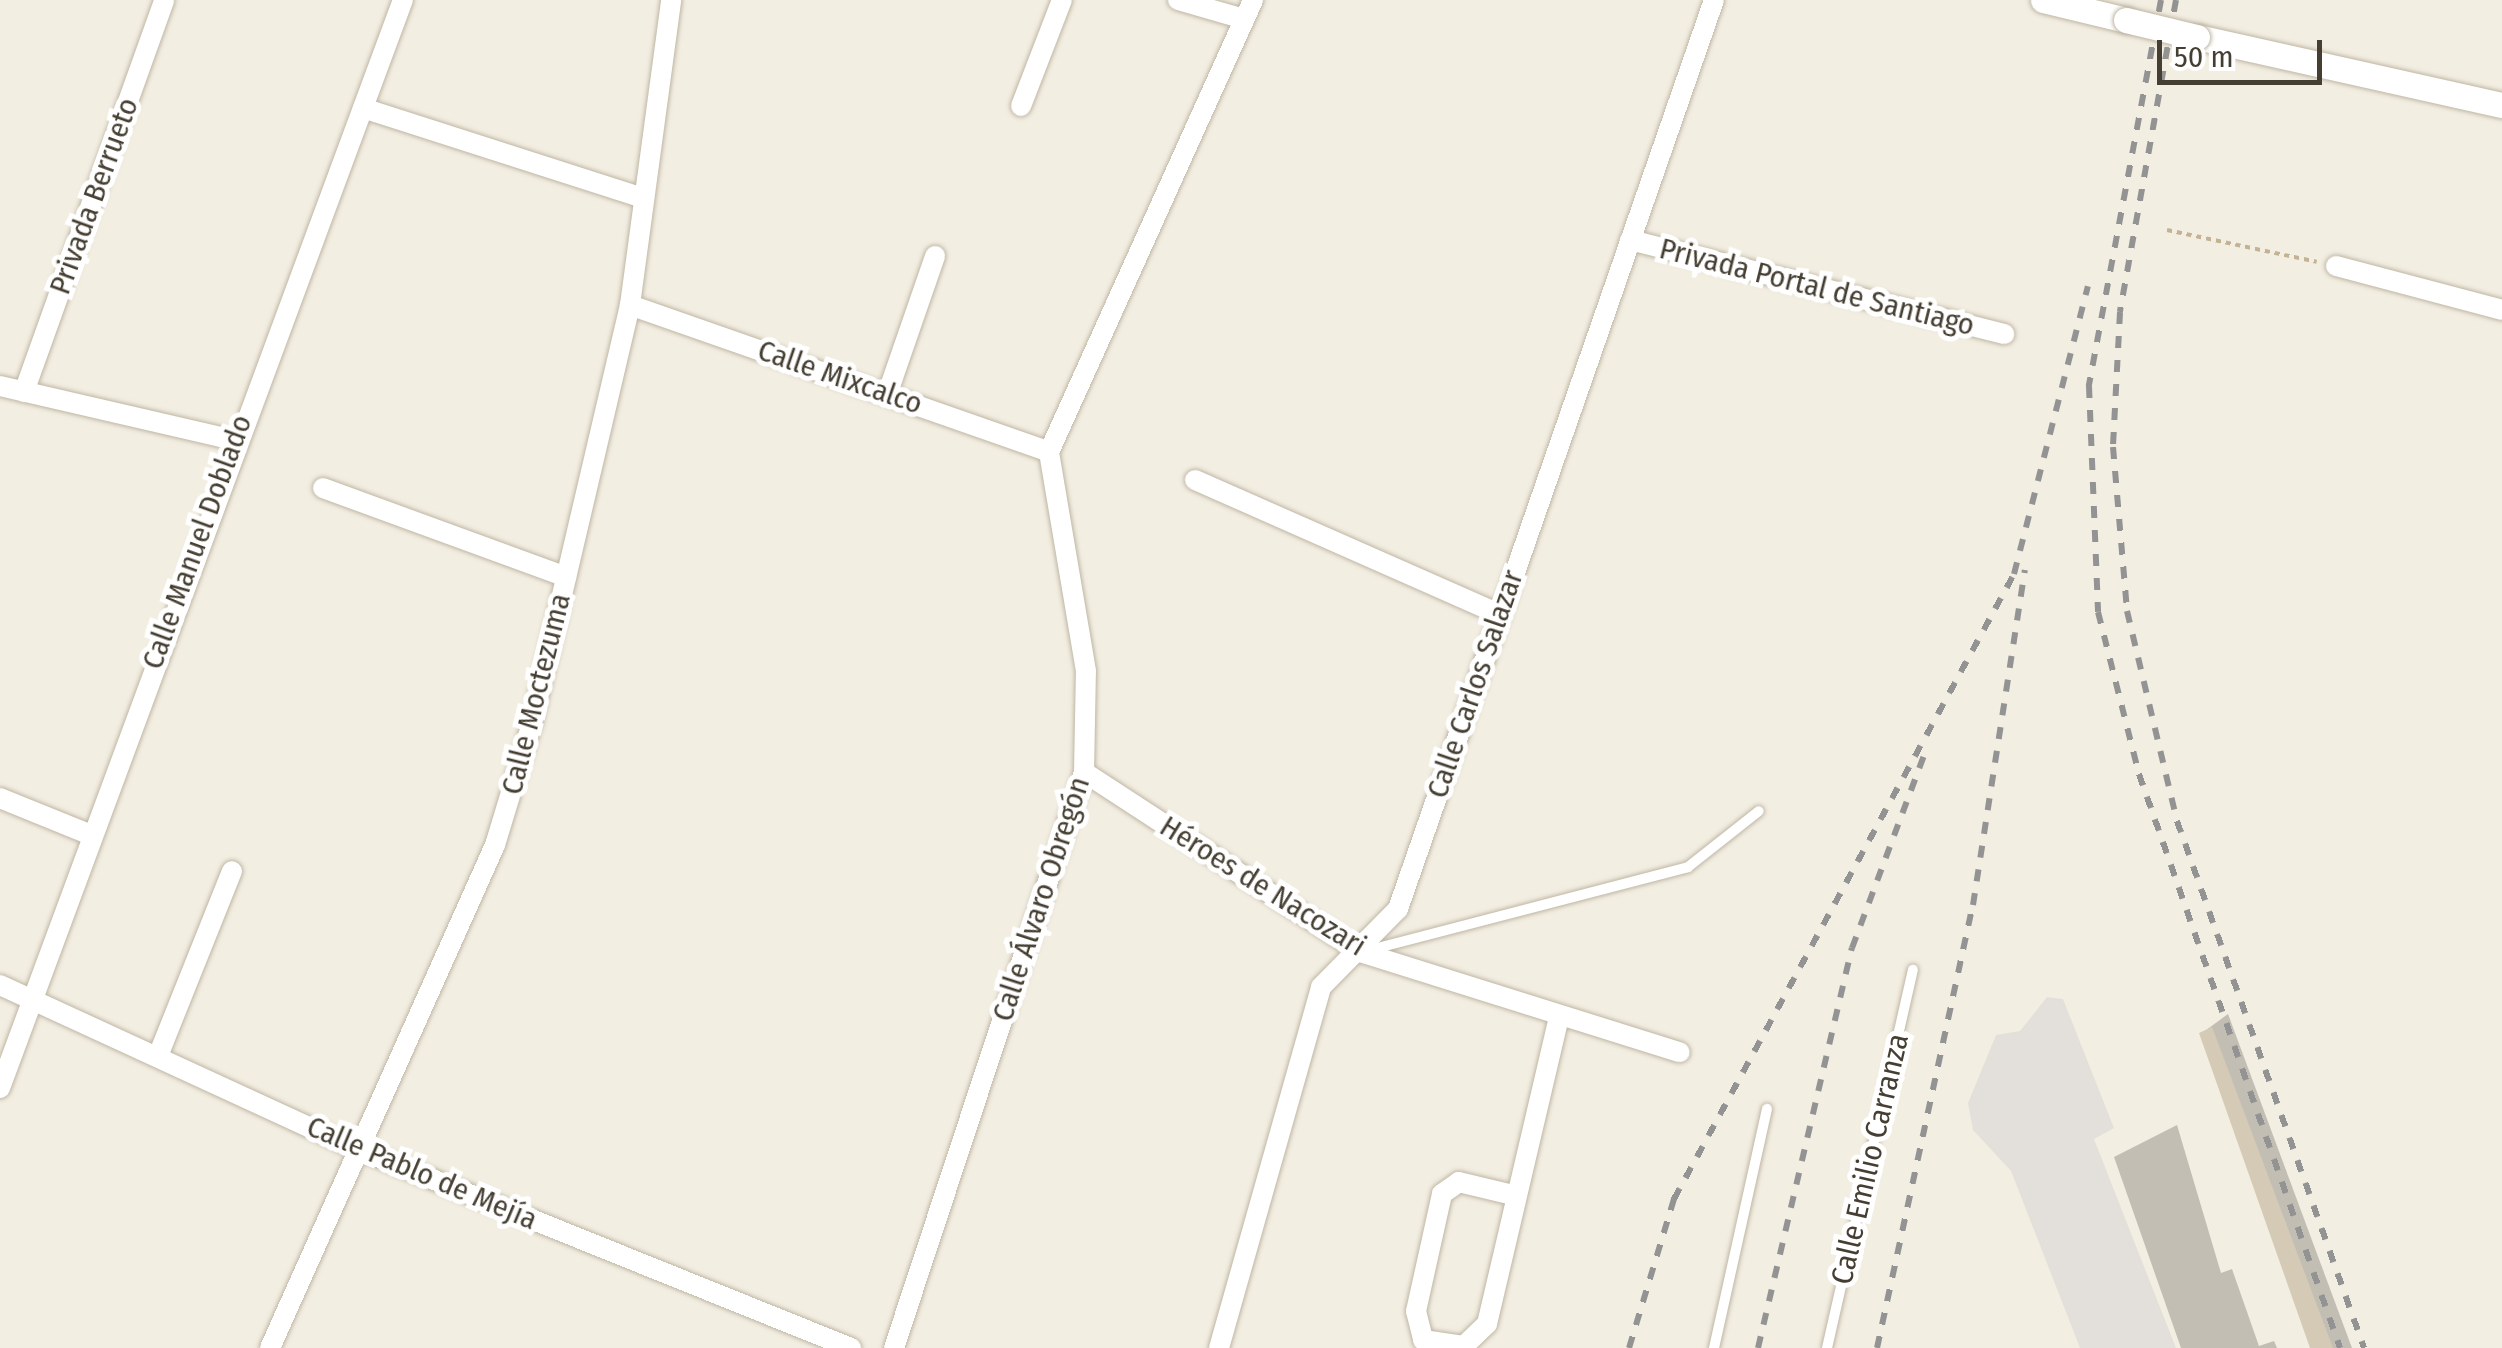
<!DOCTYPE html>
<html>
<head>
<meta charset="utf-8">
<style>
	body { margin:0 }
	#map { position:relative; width:2502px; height:1348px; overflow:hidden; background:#f3eee2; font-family:"Fira Sans Condensed",sans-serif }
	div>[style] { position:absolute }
	.parking>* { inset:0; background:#e3e0db }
	.shadow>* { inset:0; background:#0003 }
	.building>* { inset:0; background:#d5cab6 }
	.path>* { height:4px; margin-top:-2px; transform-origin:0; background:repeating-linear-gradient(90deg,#c3b293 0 5px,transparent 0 10px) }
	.roads { filter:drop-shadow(0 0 2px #bfb6a4) drop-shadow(0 0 2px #bfb6a4) }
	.service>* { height:10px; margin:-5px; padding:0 5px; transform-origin:5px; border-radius:5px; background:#fff }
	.minor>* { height:20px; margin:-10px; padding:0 10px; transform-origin:10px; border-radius:10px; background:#fff }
	.tertiary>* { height:25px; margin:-12.5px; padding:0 12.5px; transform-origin:12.5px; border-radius:12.5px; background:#fff }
	.rail>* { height:6px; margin-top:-3px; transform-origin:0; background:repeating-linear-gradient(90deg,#939393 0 12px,transparent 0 24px) }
	.bridges { filter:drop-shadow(0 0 2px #bfb6a4) drop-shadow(0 0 2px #bfb6a4) }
	.tertiary-bridge>* { height:25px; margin:-12.5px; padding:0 12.5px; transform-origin:12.5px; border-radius:12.5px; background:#fff }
	span { translate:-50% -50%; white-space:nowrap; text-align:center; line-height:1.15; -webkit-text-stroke:10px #fff; paint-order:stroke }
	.street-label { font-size:30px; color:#453e32 }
	.scale { position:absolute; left:2157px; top:40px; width:165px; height:45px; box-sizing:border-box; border:5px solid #453e32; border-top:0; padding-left:12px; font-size:30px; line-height:35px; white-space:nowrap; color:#453e32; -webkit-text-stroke:8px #fff; paint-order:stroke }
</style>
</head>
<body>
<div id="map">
	<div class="parking">
		<div style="clip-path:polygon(2047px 997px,2063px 999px,2114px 1128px,2094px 1139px,2176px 1348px,2080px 1348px,2011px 1171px,1973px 1130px,1968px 1103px,1996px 1035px,2020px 1031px)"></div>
	</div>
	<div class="shadow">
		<div style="clip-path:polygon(2228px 1014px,2352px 1348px,2312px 1348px,2202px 1033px)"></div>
		<div style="clip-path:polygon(2177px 1125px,2221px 1273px,2232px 1269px,2259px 1346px,2274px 1341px,2277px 1348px,2181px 1348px,2114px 1157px)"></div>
	</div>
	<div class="building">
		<div style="clip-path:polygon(2212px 1027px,2333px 1348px,2310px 1348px,2199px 1033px)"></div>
	</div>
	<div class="path">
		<div style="left:2167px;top:230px;width:153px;rotate:12deg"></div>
	</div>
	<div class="roads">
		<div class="service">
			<div style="left:1366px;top:951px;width:333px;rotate:-14.6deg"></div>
			<div style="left:1688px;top:867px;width:90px;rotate:-38.3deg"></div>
			<div style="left:1714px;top:1348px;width:245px;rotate:-77.5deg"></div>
			<div style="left:1827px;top:1348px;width:388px;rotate:-77.2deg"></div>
		</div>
		<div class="minor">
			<div style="left:1178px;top:0;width:69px;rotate:16.1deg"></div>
			<div style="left:1021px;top:106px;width:114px;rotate:-68.9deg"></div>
			<div style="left:363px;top:108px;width:294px;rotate:17.8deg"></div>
			<div style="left:1630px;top:240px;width:386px;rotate:14.1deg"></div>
			<div style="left:2336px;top:266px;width:172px;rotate:14.8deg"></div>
			<div style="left:630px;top:305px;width:444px;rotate:19.3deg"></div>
			<div style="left:0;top:386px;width:240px;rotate:13deg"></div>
			<div style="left:24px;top:392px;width:416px;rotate:-70.3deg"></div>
			<div style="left:888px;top:392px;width:144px;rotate:-70.9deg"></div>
			<div style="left:1195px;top:480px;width:332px;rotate:23.8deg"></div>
			<div style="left:323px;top:488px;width:259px;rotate:20.1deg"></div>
			<div style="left:1084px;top:772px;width:330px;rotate:33.1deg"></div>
			<div style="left:1360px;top:952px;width:335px;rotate:17.4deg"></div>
			<div style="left:0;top:798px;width:98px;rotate:22.1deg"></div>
			<div style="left:0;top:985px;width:391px;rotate:24.7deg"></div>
			<div style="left:355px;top:1148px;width:535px;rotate:21.96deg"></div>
			<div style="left:158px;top:1056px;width:199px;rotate:-68.2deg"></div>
			<div style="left:0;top:1088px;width:1160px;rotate:-69.68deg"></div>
			<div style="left:1513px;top:1195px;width:56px;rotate:-166.5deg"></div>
			<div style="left:1459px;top:1182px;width:21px;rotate:145deg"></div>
			<div style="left:1442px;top:1194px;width:120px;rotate:102.5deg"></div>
			<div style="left:1416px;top:1311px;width:30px;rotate:76deg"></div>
			<div style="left:1423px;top:1340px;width:41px;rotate:8.3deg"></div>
			<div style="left:1464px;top:1346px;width:32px;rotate:-44deg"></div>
			<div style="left:1487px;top:1324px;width:315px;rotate:-76.8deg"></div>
			<div style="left:270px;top:1348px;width:551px;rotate:-65.9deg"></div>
			<div style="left:495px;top:845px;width:127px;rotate:-73.1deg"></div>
			<div style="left:532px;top:723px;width:429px;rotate:-76.8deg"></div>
			<div style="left:630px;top:305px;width:308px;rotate:-82.3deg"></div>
			<div style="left:894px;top:1348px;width:607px;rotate:-71.74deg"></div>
			<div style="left:1084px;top:772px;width:101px;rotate:-88.9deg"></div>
			<div style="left:1086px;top:671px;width:222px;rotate:-99.6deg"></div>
			<div style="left:1049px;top:452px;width:496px;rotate:-65.7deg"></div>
			<div style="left:1219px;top:1348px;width:375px;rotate:-74.2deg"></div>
			<div style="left:1321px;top:987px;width:110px;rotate:-45.4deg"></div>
			<div style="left:1398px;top:909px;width:962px;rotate:-70.83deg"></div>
		</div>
		<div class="tertiary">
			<div style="left:2043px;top:0;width:85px;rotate:13.5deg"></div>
			<div style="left:2197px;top:37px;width:312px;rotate:12.6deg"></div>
		</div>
	</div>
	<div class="rail">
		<div style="left:2161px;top:0;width:393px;rotate:100.6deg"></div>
		<div style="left:2089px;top:386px;width:226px;rotate:87.7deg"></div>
		<div style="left:2098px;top:612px;width:167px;rotate:75.8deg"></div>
		<div style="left:2139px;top:774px;width:608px;rotate:70.7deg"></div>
		<div style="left:2176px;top:0;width:317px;rotate:100.2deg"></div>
		<div style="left:2120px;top:312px;width:135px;rotate:93deg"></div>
		<div style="left:2113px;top:447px;width:165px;rotate:85.1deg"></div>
		<div style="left:2127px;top:611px;width:216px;rotate:76.6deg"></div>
		<div style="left:2177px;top:821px;width:559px;rotate:70.46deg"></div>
		<div style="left:1629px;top:1348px;width:156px;rotate:-73.2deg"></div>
		<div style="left:1674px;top:1199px;width:711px;rotate:-61.45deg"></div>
		<div style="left:2014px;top:574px;width:297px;rotate:-75.6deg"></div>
		<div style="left:1758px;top:1348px;width:411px;rotate:-76.8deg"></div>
		<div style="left:1852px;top:948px;width:211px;rotate:-69.5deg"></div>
		<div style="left:1877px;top:1348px;width:453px;rotate:-77.8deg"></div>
		<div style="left:1973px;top:905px;width:339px;rotate:-81.2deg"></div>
	</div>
	<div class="bridges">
		<div class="tertiary-bridge">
			<div style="left:2126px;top:20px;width:73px;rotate:13.5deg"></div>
		</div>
	</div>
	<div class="street-label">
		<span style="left:94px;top:196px;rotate:-70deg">Privada Berrueto</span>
		<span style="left:1817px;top:287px;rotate:14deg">Privada Portal de Santiago</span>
		<span style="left:840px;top:377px;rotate:19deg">Calle Mixcalco</span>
		<span style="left:197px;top:542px;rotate:-70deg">Calle Manuel Doblado</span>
		<span style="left:1475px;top:684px;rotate:-71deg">Calle Carlos Salazar</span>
		<span style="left:536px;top:694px;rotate:-76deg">Calle Moctezuma</span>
		<span style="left:1263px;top:886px;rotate:32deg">Héroes de Nacozari</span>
		<span style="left:1041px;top:899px;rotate:-72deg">Calle Álvaro Obregón</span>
		<span style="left:1870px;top:1159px;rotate:-77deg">Calle Emilio Carranza</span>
		<span style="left:422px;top:1173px;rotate:23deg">Calle Pablo de Mejía</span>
	</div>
	<div class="scale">50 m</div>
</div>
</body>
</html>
